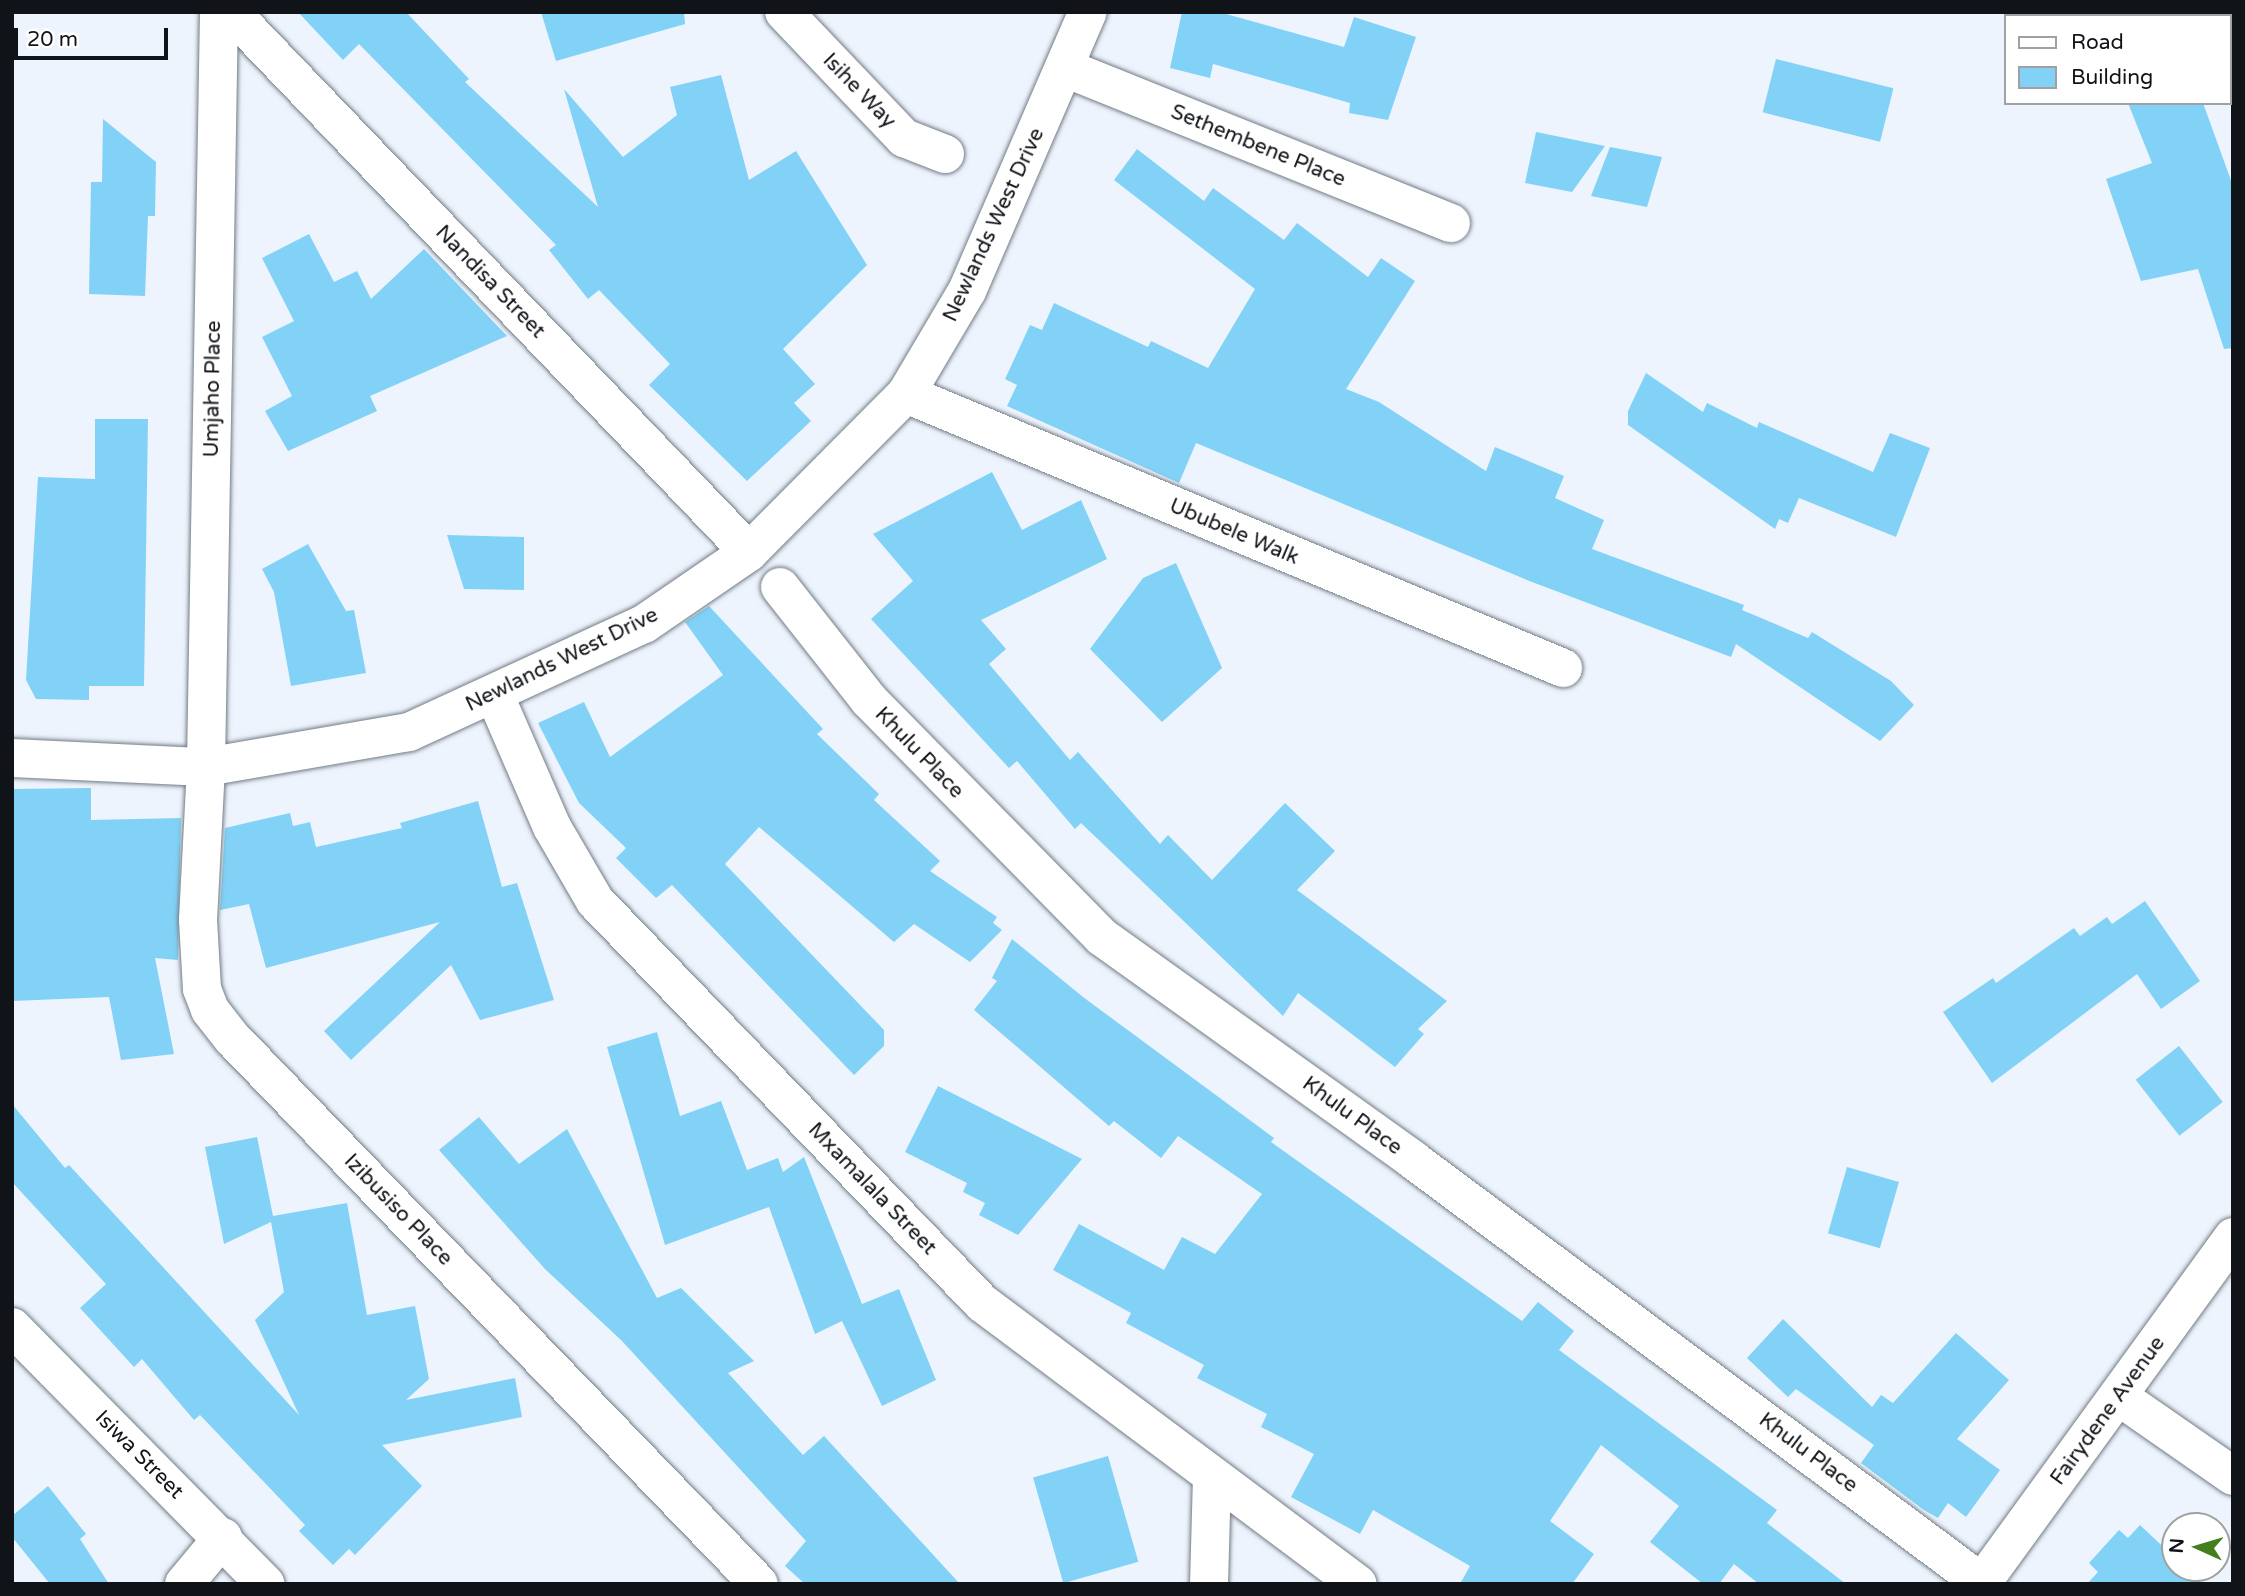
<!DOCTYPE html>
<html>
<head>
<meta charset="utf-8">
<style>
	body { margin:0 }
	#map { position:relative; width:2245px; height:1596px; overflow:hidden; background:#edf4fd; font-family:"Varela Round",sans-serif }
	div>[style] { position:absolute }
	.building>* { inset:0; background:#81d2f6; transform-origin:0 0 }
	.roads { filter:drop-shadow(0 0 2px #737c85) drop-shadow(0 0 2px #737c85) }
	.street>* { height:38px; margin:-19px; padding:0 19px; transform-origin:19px; border-radius:19px; background:#fff }
	span { translate:-50% -50%; white-space:nowrap; text-align:center; line-height:1.15; -webkit-text-stroke:7px #fff; paint-order:stroke }
	.street-label { font-size:21px; color:#101317 }
	.frame { position:absolute; inset:0; border:14px solid #101317; pointer-events:none }
	.legend { position:absolute; left:2004px; top:14px; width:228px; height:91px; box-sizing:border-box; background:#fff; border:2px solid #9fa1a2; margin:0; padding:9px 12px; list-style:none; font-size:21px; color:#101317 }
	.legend li { display:flex; align-items:center; gap:14px; height:35px }
	.legend b { width:35px; border:2px solid #9fa1a2 }
	.north { position:absolute; left:2161px; top:1512px; width:70px; height:70px; box-sizing:border-box; background:#fff; border:2px solid #9fa1a2; border-radius:50%; rotate:274deg; font-size:19px; font-weight:700; line-height:28px; text-align:center; color:#101317 }
	.north::after { content:''; display:block; margin:auto; width:24px; height:32px; background:#43801d; clip-path:polygon(50% 0,100% 100%,50% 72%,0 100%) }
	.scale { position:absolute; left:14px; top:28px; width:154px; height:32px; box-sizing:border-box; border:4px solid #101317; border-top:0; padding-left:9px; font-size:21px; line-height:24px; white-space:nowrap; color:#101317; -webkit-text-stroke:5px #fff; paint-order:stroke }
</style>
</head>
<body>
<div id="map">
	<div class="building">
		<div style="clip-path:polygon(298px 12px,406px 12px,469px 79px,465px 82px,598px 207px,564px 89px,623px 157px,677px 115px,670px 87px,721px 75px,749px 180px,796px 151px,867px 265px,783px 349px,815px 384px,794px 403px,811px 421px,747px 481px,649px 385px,670px 364px,599px 290px,588px 299px,549px 250px,556px 245px,359px 44px,343px 60px)"></div>
		<div style="clip-path:polygon(541px 12px,684px 12px,685px 24px,556px 61px)"></div>
		<div style="clip-path:polygon(1182px 12px,1219px 12px,1344px 47px,1354px 17px,1416px 37px,1388px 120px,1349px 113px,1350px 103px,1213px 64px,1210px 78px,1170px 68px)"></div>
		<div style="left:1776px;top:59px;width:121px;height:55px;rotate:14deg"></div>
		<div style="clip-path:polygon(2128px 103px,2203px 103px,2233px 186px,2233px 348px,2224px 349px,2198px 269px,2141px 281px,2106px 179px,2152px 163px)"></div>
		<div style="clip-path:polygon(103px 119px,156px 162px,155px 216px,148px 216px,145px 296px,89px 294px,91px 182px,102px 182px)"></div>
		<div style="clip-path:polygon(1536px 132px,1605px 146px,1572px 192px,1525px 183px)"></div>
		<div style="clip-path:polygon(1610px 147px,1662px 157px,1647px 207px,1591px 196px)"></div>
		<div style="clip-path:polygon(1137px 149px,1204px 201px,1213px 188px,1284px 240px,1297px 223px,1368px 277px,1381px 258px,1415px 281px,1346px 389px,1379px 402px,1486px 471px,1495px 447px,1564px 476px,1555px 498px,1604px 520px,1592px 549px,1744px 605px,1742px 610px,1808px 638px,1812px 632px,1891px 681px,1914px 705px,1880px 741px,1736px 644px,1731px 657px,1532px 582px,1196px 443px,1179px 483px,1007px 406px,1017px 385px,1005px 379px,1030px 325px,1042px 330px,1054px 303px,1148px 347px,1151px 341px,1208px 368px,1255px 289px,1114px 180px)"></div>
		<div style="clip-path:polygon(309px 234px,334px 282px,357px 271px,371px 299px,424px 249px,507px 336px,370px 396px,377px 411px,288px 451px,265px 411px,292px 396px,262px 337px,294px 321px,262px 258px)"></div>
		<div style="clip-path:polygon(1646px 373px,1703px 412px,1707px 403px,1757px 428px,1759px 422px,1873px 472px,1890px 433px,1930px 448px,1896px 537px,1799px 498px,1788px 523px,1779px 519px,1775px 529px,1628px 425px,1628px 411px)"></div>
		<div style="clip-path:polygon(95px 419px,148px 419px,144px 686px,89px 686px,89px 700px,36px 699px,26px 680px,38px 477px,95px 479px)"></div>
		<div style="clip-path:polygon(992px 472px,1022px 530px,1081px 500px,1107px 559px,981px 620px,1006px 649px,989px 664px,1070px 760px,1078px 752px,1160px 844px,1168px 835px,1212px 880px,1285px 803px,1335px 851px,1297px 890px,1447px 1001px,1418px 1029px,1424px 1034px,1395px 1067px,1298px 993px,1283px 1016px,1081px 823px,1075px 829px,1017px 761px,1009px 768px,871px 619px,913px 581px,873px 534px)"></div>
		<div style="clip-path:polygon(447px 535px,524px 537px,524px 590px,464px 589px)"></div>
		<div style="clip-path:polygon(308px 544px,346px 611px,354px 610px,366px 673px,291px 686px,274px 592px,262px 569px)"></div>
		<div style="clip-path:polygon(1176px 563px,1222px 668px,1162px 722px,1090px 649px,1143px 578px)"></div>
		<div style="clip-path:polygon(709px 606px,823px 729px,817px 734px,879px 794px,874px 800px,940px 861px,930px 871px,997px 917px,993px 923px,1002px 930px,970px 962px,914px 924px,894px 942px,759px 827px,725px 864px,884px 1030px,884px 1046px,854px 1075px,672px 885px,656px 898px,616px 858px,626px 848px,579px 803px,538px 723px,584px 702px,610px 757px,723px 675px,685px 622px)"></div>
		<div style="clip-path:polygon(91px 788px,91px 820px,181px 818px,178px 960px,155px 958px,174px 1054px,121px 1060px,109px 997px,12px 1001px,12px 789px)"></div>
		<div style="clip-path:polygon(478px 801px,502px 887px,517px 883px,554px 1000px,480px 1020px,451px 965px,351px 1060px,324px 1031px,440px 922px,266px 968px,249px 904px,220px 910px,225px 828px,290px 813px,293px 826px,310px 822px,316px 847px,402px 828px,400px 823px)"></div>
		<div style="clip-path:polygon(2145px 901px,2200px 981px,2161px 1009px,2137px 974px,1992px 1083px,1943px 1012px,1993px 978px,1996px 983px,2074px 928px,2080px 936px,2107px 917px,2112px 924px)"></div>
		<div style="clip-path:polygon(1012px 939px,1083px 997px,1274px 1138px,1271px 1142px,1522px 1321px,1538px 1302px,1574px 1331px,1559px 1350px,1777px 1510px,1767px 1523px,1846px 1584px,1759px 1584px,1734px 1564px,1719px 1584px,1703px 1584px,1650px 1542px,1679px 1506px,1601px 1445px,1550px 1521px,1594px 1554px,1572px 1584px,1460px 1584px,1470px 1566px,1373px 1510px,1360px 1534px,1291px 1497px,1314px 1454px,1261px 1427px,1267px 1414px,1197px 1378px,1204px 1365px,1126px 1323px,1131px 1313px,1053px 1270px,1079px 1224px,1164px 1270px,1182px 1237px,1215px 1254px,1262px 1194px,1178px 1136px,1161px 1158px,1114px 1121px,1109px 1126px,974px 1010px,997px 981px,992px 978px)"></div>
		<div style="clip-path:polygon(657px 1032px,680px 1116px,721px 1101px,747px 1170px,778px 1158px,783px 1172px,804px 1157px,862px 1304px,899px 1289px,936px 1380px,882px 1406px,842px 1321px,815px 1334px,769px 1207px,665px 1245px,607px 1047px)"></div>
		<div style="left:2179px;top:1046px;width:71px;height:55px;rotate:52deg"></div>
		<div style="clip-path:polygon(938px 1086px,1082px 1159px,1018px 1235px,979px 1215px,985px 1203px,963px 1192px,967px 1183px,905px 1152px)"></div>
		<div style="clip-path:polygon(12px 1104px,65px 1168px,69px 1165px,299px 1415px,255px 1320px,284px 1292px,271px 1222px,224px 1244px,205px 1147px,257px 1137px,273px 1216px,347px 1203px,367px 1315px,415px 1306px,429px 1379px,406px 1400px,515px 1378px,522px 1417px,382px 1445px,422px 1486px,355px 1555px,349px 1549px,333px 1565px,299px 1531px,305px 1525px,200px 1415px,194px 1420px,142px 1359px,134px 1367px,80px 1308px,106px 1284px,12px 1182px)"></div>
		<div style="clip-path:polygon(479px 1117px,519px 1164px,567px 1129px,657px 1298px,681px 1288px,754px 1361px,728px 1373px,803px 1455px,824px 1436px,960px 1584px,805px 1584px,785px 1566px,806px 1541px,622px 1341px,545px 1269px,439px 1150px)"></div>
		<div style="left:1847px;top:1167px;width:54px;height:69px;rotate:16deg"></div>
		<div style="clip-path:polygon(1783px 1319px,1872px 1407px,1881px 1395px,1893px 1403px,1956px 1333px,2009px 1380px,1957px 1439px,2000px 1470px,1966px 1517px,1948px 1503px,1938px 1518px,1924px 1510px,1861px 1463px,1874px 1445px,1796px 1389px,1788px 1397px,1747px 1358px)"></div>
		<div style="left:1108px;top:1456px;width:110px;height:78px;rotate:74deg"></div>
		<div style="clip-path:polygon(48px 1486px,86px 1534px,80px 1539px,109px 1584px,50px 1584px,12px 1537px,12px 1516px)"></div>
		<div style="clip-path:polygon(2140px 1525px,2175px 1558px,2175px 1568px,2186px 1568px,2203px 1584px,2087px 1584px,2098px 1572px,2089px 1563px,2119px 1530px,2128px 1538px)"></div>
	</div>
	<div class="roads">
		<div class="street">
			<div style="left:219px;top:12px;width:755px;rotate:90.99deg"></div>
			<div style="left:206px;top:767px;width:153px;rotate:93deg"></div>
			<div style="left:198px;top:920px;width:69px;rotate:86.7deg"></div>
			<div style="left:202px;top:989px;width:22px;rotate:69deg"></div>
			<div style="left:210px;top:1010px;width:37px;rotate:52deg"></div>
			<div style="left:233px;top:1039px;width:757px;rotate:46.02deg"></div>
			<div style="left:231px;top:12px;width:748px;rotate:46.19deg"></div>
			<div style="left:784px;top:12px;width:174px;rotate:46.4deg"></div>
			<div style="left:904px;top:138px;width:44px;rotate:21.3deg"></div>
			<div style="left:1065px;top:68px;width:416px;rotate:21.9deg"></div>
			<div style="left:906px;top:394px;width:712px;rotate:22.64deg"></div>
			<div style="left:780px;top:587px;width:144px;rotate:51.8deg"></div>
			<div style="left:869px;top:700px;width:332px;rotate:45.5deg"></div>
			<div style="left:1102px;top:937px;width:383px;rotate:35.6deg"></div>
			<div style="left:1413px;top:1160px;width:709px;rotate:36.63deg"></div>
			<div style="left:495px;top:696px;width:143px;rotate:66.5deg"></div>
			<div style="left:552px;top:827px;width:86px;rotate:59.8deg"></div>
			<div style="left:595px;top:901px;width:558px;rotate:46.09deg"></div>
			<div style="left:982px;top:1303px;width:469px;rotate:36.8deg"></div>
			<div style="left:12px;top:758px;width:194px;rotate:2.7deg"></div>
			<div style="left:206px;top:767px;width:206px;rotate:-9.8deg"></div>
			<div style="left:409px;top:732px;width:259px;rotate:-24.7deg"></div>
			<div style="left:644px;top:624px;width:127px;rotate:-34.4deg"></div>
			<div style="left:749px;top:552px;width:223px;rotate:-45.2deg"></div>
			<div style="left:906px;top:394px;width:120px;rotate:-59.4deg"></div>
			<div style="left:967px;top:291px;width:304px;rotate:-66.6deg"></div>
			<div style="left:12px;top:1327px;width:361px;rotate:45.4deg"></div>
			<div style="left:2118px;top:1396px;width:140px;rotate:34.8deg"></div>
			<div style="left:184px;top:1584px;width:61px;rotate:-50.3deg"></div>
			<div style="left:1209px;top:1584px;width:108px;rotate:-88.4deg"></div>
			<div style="left:1981px;top:1584px;width:429px;rotate:-54deg"></div>
		</div>
	</div>
	<div class="street-label">
		<span style="left:859px;top:91px;rotate:46deg">Isihe Way</span>
		<span style="left:1258px;top:146px;rotate:22deg">Sethembene Place</span>
		<span style="left:994px;top:225px;rotate:-65deg">Newlands West Drive</span>
		<span style="left:490px;top:282px;rotate:46deg">Nandisa Street</span>
		<span style="left:213px;top:389px;rotate:-89deg">Umjaho Place</span>
		<span style="left:1234px;top:532px;rotate:23deg">Ububele Walk</span>
		<span style="left:562px;top:660px;rotate:-26deg">Newlands West Drive</span>
		<span style="left:919px;top:753px;rotate:46deg">Khulu Place</span>
		<span style="left:1352px;top:1116px;rotate:36deg">Khulu Place</span>
		<span style="left:872px;top:1189px;rotate:46deg">Mxamalala Street</span>
		<span style="left:398px;top:1210px;rotate:46deg">Izibusiso Place</span>
		<span style="left:2108px;top:1411px;rotate:-54deg">Fairydene Avenue</span>
		<span style="left:1808px;top:1453px;rotate:37deg">Khulu Place</span>
		<span style="left:139px;top:1455px;rotate:45deg">Isiwa Street</span>
	</div>
	<div class="frame"></div>
	<ul class="legend">
	<li><b style="height:9px;background:#fff"></b>Road</li>
	<li><b style="height:19px;background:#81d2f6"></b>Building</li>
	</ul>
	<div class="north">N</div>
	<div class="scale">20 m</div>
</div>
</body>
</html>
